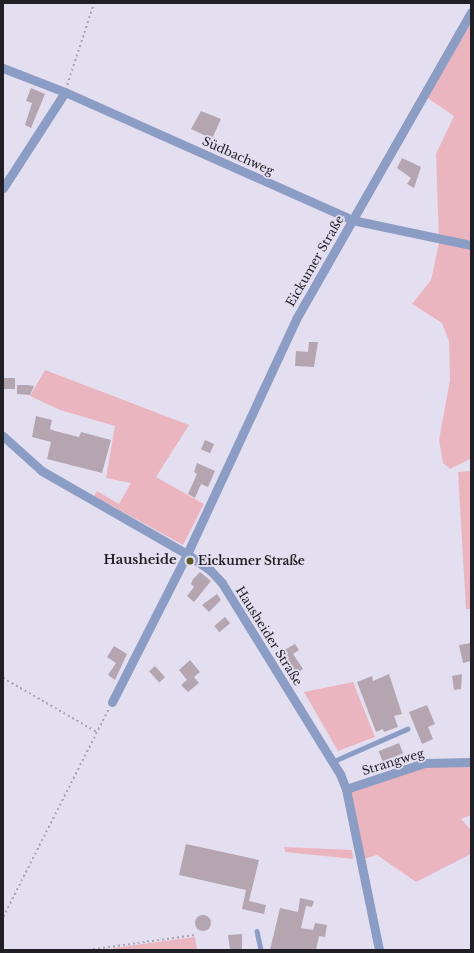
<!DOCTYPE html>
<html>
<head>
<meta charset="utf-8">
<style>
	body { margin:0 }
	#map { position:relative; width:474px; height:953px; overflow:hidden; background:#e4dff0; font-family:"Libre Baskerville",serif }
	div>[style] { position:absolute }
	.green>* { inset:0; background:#ebb5c0 }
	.building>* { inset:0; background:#b4a5b1; transform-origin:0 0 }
	.round { border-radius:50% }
	.path>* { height:1.5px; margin-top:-0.75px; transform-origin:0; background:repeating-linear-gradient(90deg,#a8a4b2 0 2px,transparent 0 5px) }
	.lane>* { height:4.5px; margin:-2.25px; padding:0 2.25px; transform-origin:2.25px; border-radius:2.25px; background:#8c9dc5 }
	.street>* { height:9px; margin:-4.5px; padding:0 4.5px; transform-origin:4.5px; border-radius:4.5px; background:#8c9dc5 }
	.dots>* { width:11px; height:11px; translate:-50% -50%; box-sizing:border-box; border:2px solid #e4dff0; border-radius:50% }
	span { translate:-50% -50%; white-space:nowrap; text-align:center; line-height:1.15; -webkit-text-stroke:3.5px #e4dff0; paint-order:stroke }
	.street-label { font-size:12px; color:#211f26 }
	.poi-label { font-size:12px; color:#211f26; font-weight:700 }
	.left { translate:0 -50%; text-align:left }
	.neighbourhood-label { font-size:13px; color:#211f26; font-weight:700 }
	.frame { position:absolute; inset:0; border:4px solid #211f26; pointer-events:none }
</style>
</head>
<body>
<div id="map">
	<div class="green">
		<div style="clip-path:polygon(471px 18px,471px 609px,466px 609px,458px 472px,470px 471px,470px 459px,450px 469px,443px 463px,439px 440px,450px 380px,449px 341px,442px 323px,412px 304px,431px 280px,439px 243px,436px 154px,454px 116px,426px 97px)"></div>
		<div style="clip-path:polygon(45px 370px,189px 425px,156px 477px,204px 504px,183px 545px,94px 496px,97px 491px,119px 504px,131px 483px,106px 478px,115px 426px,60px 410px,30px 396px)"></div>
		<div style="clip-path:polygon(353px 682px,375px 737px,338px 751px,304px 692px)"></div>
		<div style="clip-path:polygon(471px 764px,471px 815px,461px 819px,471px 830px,471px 854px,416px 882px,377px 855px,364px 859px,348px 791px,427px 766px)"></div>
		<div style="clip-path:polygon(284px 847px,352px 850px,353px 859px,285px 852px)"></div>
		<div style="clip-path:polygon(195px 937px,197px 950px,113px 950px,113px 948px)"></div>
	</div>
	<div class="building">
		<div style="clip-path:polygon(31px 88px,45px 94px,31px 128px,25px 125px,32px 103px,26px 101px)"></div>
		<div style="clip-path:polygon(201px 111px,221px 119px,211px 141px,205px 139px,206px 136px,191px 129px)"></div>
		<div style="clip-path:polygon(402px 158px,421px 167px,414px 188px,407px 184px,411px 178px,397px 168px)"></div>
		<div style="clip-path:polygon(309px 342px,318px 342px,314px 367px,295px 366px,296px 351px,308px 352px)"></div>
		<div style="left:3px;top:378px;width:12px;height:11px"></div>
		<div style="clip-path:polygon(17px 385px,27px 385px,34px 386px,30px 395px,17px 394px)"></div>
		<div style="clip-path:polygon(36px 416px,52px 420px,50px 429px,55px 431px,79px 437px,81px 432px,111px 440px,102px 473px,47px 459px,51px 442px,32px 437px)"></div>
		<div style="left:205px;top:440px;width:10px;height:10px;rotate:24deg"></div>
		<div style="clip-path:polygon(197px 463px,215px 471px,208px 487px,201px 484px,195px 498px,188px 494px,197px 474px,194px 472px)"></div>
		<div style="clip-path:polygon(200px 572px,211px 581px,194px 602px,187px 596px,194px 587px,191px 584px,193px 579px)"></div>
		<div style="clip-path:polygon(217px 594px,221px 600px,209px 612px,202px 605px)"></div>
		<div style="left:225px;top:617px;width:8px;height:14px;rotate:50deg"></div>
		<div style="clip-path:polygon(471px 643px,471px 661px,463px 663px,459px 645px)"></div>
		<div style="clip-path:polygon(295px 644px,299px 650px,293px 654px,303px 669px,293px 676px,279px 653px)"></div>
		<div style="clip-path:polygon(114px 646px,127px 654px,115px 680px,108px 675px,116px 663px,107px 657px)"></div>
		<div style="clip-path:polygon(190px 660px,200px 672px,194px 677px,199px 683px,188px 692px,181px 685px,187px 680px,179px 670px)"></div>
		<div style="left:155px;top:666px;width:15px;height:8px;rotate:48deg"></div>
		<div style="clip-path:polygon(389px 674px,402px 714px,394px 716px,398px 727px,384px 732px,383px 729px,376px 732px,357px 682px,372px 676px,373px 681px)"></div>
		<div style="clip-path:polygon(462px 674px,461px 689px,454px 690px,452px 676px)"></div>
		<div style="clip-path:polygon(427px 705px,435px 724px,428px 727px,433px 739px,422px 744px,409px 712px)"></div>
		<div style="left:399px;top:743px;width:11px;height:22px;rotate:68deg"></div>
		<div style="clip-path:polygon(186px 844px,259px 860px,249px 901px,266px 905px,264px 914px,242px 909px,246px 890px,179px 875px)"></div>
		<div style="clip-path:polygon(300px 898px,314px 901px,312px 907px,306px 906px,301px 928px,313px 930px,315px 923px,327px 925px,325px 937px,319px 936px,316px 950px,270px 950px,280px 908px,298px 912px)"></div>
		<div class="round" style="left:195px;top:915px;width:16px;height:16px"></div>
		<div style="clip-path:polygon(242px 934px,242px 950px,230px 950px,228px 935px)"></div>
	</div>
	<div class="path">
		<div style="left:67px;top:85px;width:86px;rotate:-71.8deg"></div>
		<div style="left:3px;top:678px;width:108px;rotate:29.9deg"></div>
		<div style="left:3px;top:917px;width:234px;rotate:-63.1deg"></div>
		<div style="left:88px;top:950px;width:108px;rotate:-8deg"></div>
	</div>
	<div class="lane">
		<div style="left:334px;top:761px;width:80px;rotate:-23.7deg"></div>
		<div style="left:257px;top:931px;width:19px;rotate:78deg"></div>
	</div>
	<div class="street">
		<div style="left:3px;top:68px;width:66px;rotate:21.2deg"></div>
		<div style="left:65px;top:92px;width:314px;rotate:24deg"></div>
		<div style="left:352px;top:220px;width:122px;rotate:11.9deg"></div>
		<div style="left:3px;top:188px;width:114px;rotate:-57.1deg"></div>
		<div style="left:3px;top:436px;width:52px;rotate:41.9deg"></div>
		<div style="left:42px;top:471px;width:167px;rotate:29.8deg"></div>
		<div style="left:187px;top:554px;width:28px;rotate:35deg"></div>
		<div style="left:210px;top:570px;width:18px;rotate:47deg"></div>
		<div style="left:222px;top:583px;width:225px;rotate:58.3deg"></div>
		<div style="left:340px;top:774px;width:16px;rotate:68deg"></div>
		<div style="left:346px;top:789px;width:164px;rotate:78.4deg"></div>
		<div style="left:112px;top:702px;width:166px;rotate:-63.1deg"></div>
		<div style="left:187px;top:554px;width:259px;rotate:-65.1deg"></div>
		<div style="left:296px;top:319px;width:353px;rotate:-60.3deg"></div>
		<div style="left:346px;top:789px;width:82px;rotate:-18.4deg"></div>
		<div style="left:424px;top:763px;width:47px;rotate:-1.2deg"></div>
	</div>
	<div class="dots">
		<div style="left:190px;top:561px;background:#5d5825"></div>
	</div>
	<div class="street-label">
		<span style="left:238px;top:156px;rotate:24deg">Südbachweg</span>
		<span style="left:315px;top:261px;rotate:-60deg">Eickumer Straße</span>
		<span style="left:269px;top:636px;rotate:58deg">Hausheider Straße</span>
		<span style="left:393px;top:762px;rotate:-17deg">Strangweg</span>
	</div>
	<div class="poi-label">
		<span class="left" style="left:198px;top:561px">Eickumer Straße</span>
	</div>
	<div class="neighbourhood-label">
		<span style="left:140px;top:560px">Hausheide</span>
	</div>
	<div class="frame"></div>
</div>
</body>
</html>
